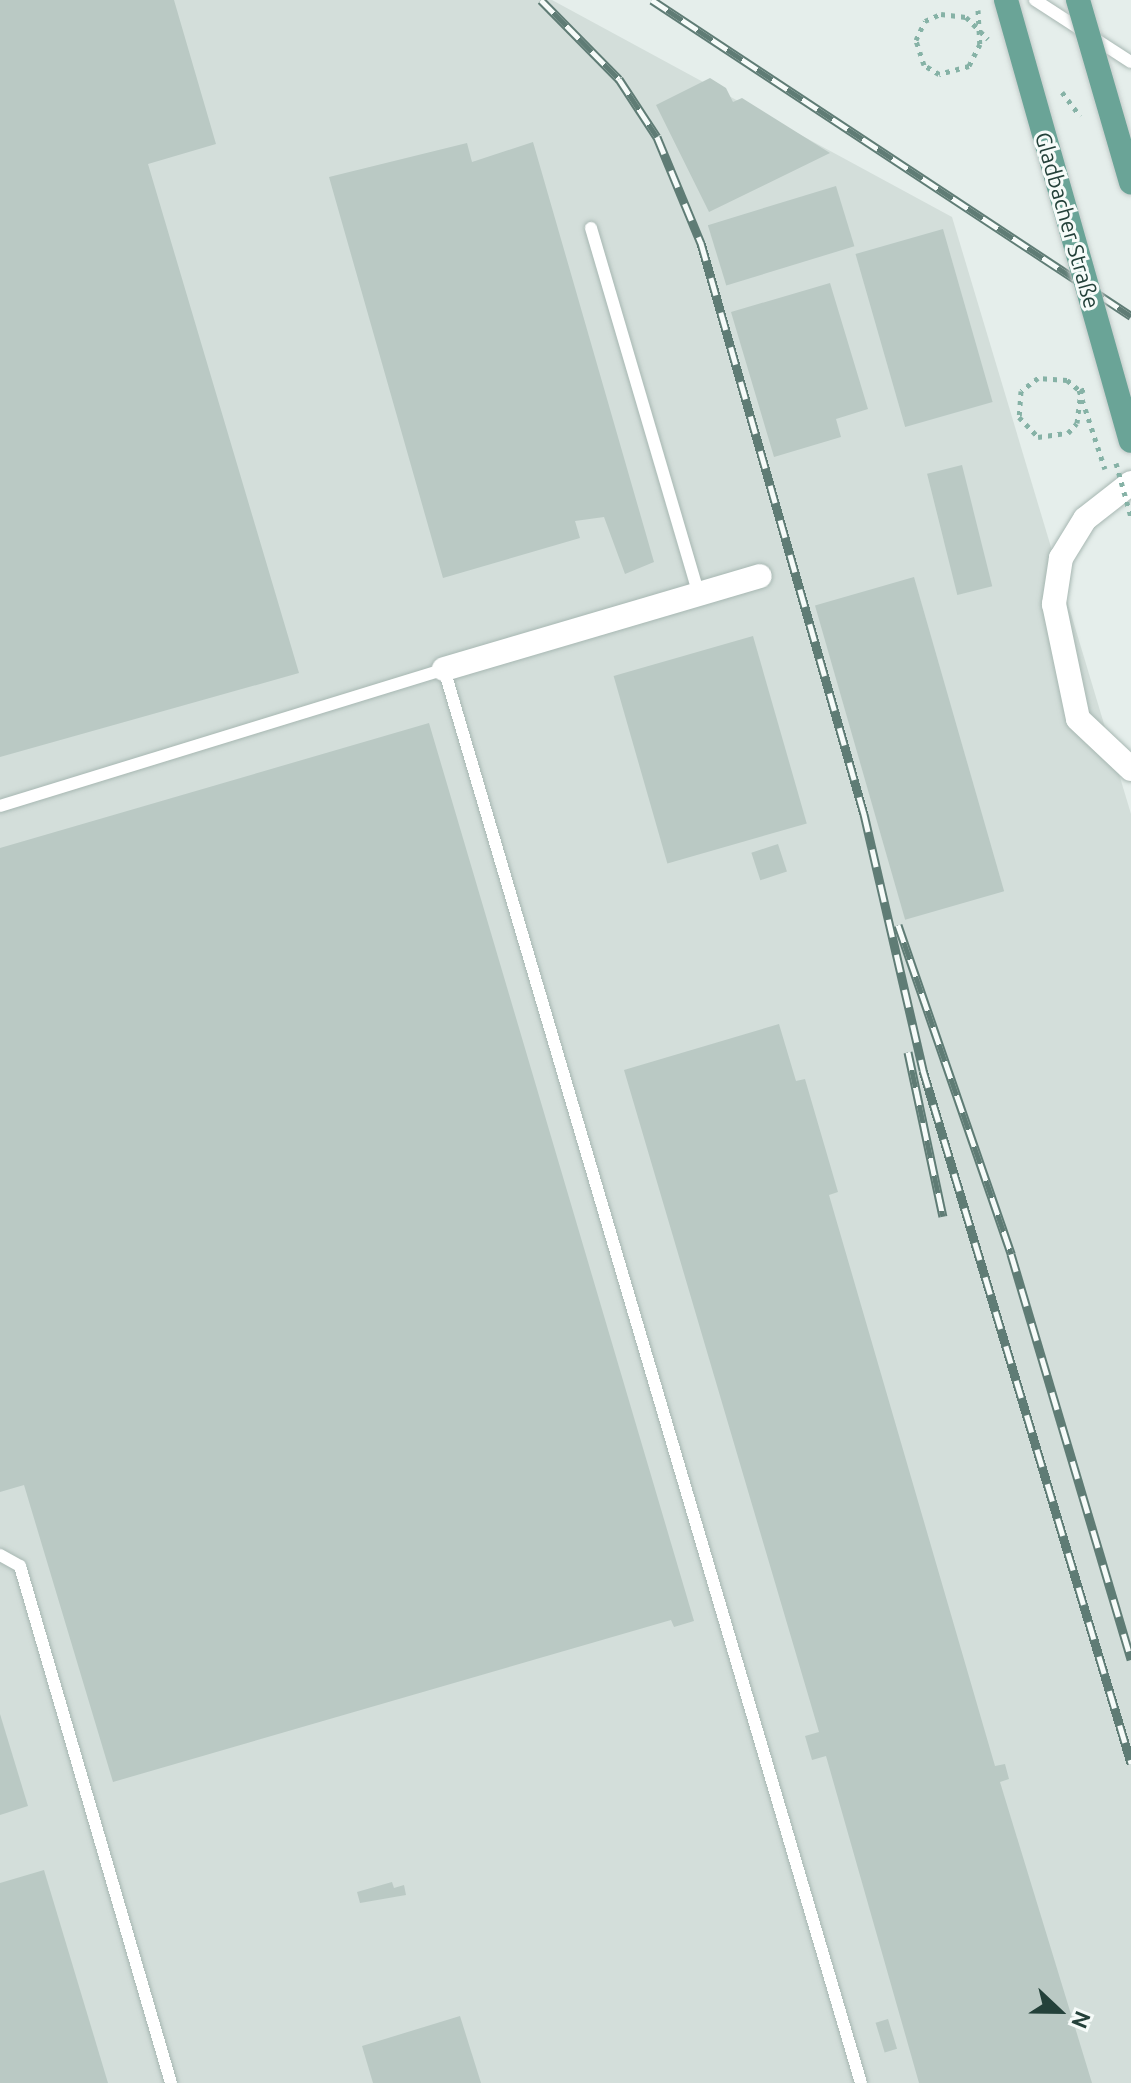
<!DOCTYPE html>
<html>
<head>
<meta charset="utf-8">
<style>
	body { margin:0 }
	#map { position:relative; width:1131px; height:2083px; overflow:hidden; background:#e5eeeb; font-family:Ubuntu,sans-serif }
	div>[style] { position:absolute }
	.built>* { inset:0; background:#d3deda }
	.building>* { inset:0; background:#bac9c4; transform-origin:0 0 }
	.path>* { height:5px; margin-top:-2.5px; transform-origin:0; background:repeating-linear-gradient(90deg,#86b2a6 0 4px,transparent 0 10px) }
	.roads { filter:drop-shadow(0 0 2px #a7b7b2) drop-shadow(0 0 2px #a7b7b2) }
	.service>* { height:12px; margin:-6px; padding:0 6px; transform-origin:6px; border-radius:6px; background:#fff }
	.minor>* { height:24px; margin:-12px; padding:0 12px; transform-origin:12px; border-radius:12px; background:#fff }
	.rail>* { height:9px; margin-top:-4.5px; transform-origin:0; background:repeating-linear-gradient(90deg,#f6fbf9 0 18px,#5f7c75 0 36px); box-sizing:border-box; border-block:2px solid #5f7c75 }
	.path-bridge>* { height:5px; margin-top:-2.5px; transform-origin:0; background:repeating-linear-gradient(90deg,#86b2a6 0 4px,transparent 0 10px) }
	.bridges { filter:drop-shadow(0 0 2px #c2cac8) drop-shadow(0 0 2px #c2cac8) }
	.primary-bridge>* { height:24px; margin:-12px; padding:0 12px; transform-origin:12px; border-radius:12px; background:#6aa497 }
	span { translate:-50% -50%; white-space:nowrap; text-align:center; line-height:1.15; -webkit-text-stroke:6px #f6fbf9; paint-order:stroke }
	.street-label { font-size:22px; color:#24413a }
	.north { position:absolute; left:1019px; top:1971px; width:80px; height:80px; -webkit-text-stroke:6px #f6fbf9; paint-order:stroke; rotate:112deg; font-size:22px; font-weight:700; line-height:32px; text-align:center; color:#24413a }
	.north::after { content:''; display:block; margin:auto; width:28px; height:36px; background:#24413a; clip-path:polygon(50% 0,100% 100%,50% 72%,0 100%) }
</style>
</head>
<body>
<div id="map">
	<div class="built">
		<div style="clip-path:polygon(0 0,552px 0,952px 217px,1131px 814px,1131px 2083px,0 2083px)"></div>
	</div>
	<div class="building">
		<div style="clip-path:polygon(0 0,174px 0,216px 144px,148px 164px,299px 673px,0 757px)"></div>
		<div style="clip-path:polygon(710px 78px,726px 88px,733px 102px,742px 98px,830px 153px,709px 212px,656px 105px)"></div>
		<div style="clip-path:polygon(533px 142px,654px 562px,625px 574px,604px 517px,575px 521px,580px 538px,443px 578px,329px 177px,467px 143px,472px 162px)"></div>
		<div style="left:836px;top:186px;width:63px;height:134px;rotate:73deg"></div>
		<div style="left:943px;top:229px;width:180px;height:91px;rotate:74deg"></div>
		<div style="clip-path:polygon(830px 283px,868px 409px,836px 419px,841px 437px,774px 457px,731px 312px)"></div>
		<div style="left:962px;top:465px;width:125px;height:36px;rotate:76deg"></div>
		<div style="left:914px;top:577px;width:327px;height:103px;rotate:74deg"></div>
		<div style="left:753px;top:636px;width:195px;height:145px;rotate:74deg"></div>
		<div style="clip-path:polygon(429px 723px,694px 1621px,674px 1627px,671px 1620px,113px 1782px,24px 1485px,0 1492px,0 848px)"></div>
		<div style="left:778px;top:844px;width:29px;height:28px;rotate:72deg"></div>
		<div style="clip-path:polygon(779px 1024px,796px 1081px,805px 1079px,838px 1192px,829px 1195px,995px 1766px,1005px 1764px,1009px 1779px,1000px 1782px,1092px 2083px,919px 2083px,826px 1756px,812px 1760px,805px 1736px,819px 1732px,624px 1070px)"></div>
		<div style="clip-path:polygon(0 1714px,28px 1806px,0 1815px)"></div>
		<div style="clip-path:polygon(44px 1870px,108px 2083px,0 2083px,0 1883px)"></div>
		<div style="clip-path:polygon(392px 1882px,394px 1888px,404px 1885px,406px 1895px,360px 1903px,357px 1892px)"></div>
		<div style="clip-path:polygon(460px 2016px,481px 2083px,373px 2083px,362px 2046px)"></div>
		<div style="left:888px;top:2019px;width:31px;height:13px;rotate:73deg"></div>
	</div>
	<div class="path">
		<div style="left:978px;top:10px;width:34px;rotate:87deg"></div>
		<div style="left:1062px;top:92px;width:30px;rotate:53deg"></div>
		<div style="left:1067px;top:380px;width:16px;rotate:40deg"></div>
		<div style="left:1079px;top:390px;width:83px;rotate:71.8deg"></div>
	</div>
	<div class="roads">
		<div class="service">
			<div style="left:1035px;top:0;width:114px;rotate:32.9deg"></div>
			<div style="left:591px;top:228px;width:382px;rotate:73.6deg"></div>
			<div style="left:0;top:806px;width:465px;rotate:-17.1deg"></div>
			<div style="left:444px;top:669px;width:1474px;rotate:73.57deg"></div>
			<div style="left:0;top:1555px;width:23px;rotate:29deg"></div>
			<div style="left:20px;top:1566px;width:539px;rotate:73.72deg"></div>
		</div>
		<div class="minor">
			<div style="left:1131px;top:483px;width:58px;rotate:142deg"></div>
			<div style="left:1085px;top:519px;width:46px;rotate:121.6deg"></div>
			<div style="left:1061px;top:558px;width:47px;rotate:98.7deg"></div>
			<div style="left:1054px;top:604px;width:117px;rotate:78.2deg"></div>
			<div style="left:1078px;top:719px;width:73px;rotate:43.3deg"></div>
			<div style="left:444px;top:669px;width:329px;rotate:-16.4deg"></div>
		</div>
	</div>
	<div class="rail">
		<div style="left:541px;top:0;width:111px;rotate:45.4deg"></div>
		<div style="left:619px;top:79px;width:69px;rotate:56.8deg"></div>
		<div style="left:657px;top:137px;width:115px;rotate:67.5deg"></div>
		<div style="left:701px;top:243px;width:594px;rotate:74.07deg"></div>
		<div style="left:864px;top:814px;width:263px;rotate:77deg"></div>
		<div style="left:923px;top:1070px;width:724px;rotate:73.29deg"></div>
		<div style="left:652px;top:0;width:574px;rotate:33.41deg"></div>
		<div style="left:898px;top:925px;width:348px;rotate:71deg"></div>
		<div style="left:1011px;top:1254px;width:423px;rotate:73.5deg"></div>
		<div style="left:908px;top:1052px;width:168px;rotate:78deg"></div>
	</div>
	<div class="path-bridge">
		<div style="left:980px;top:44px;width:25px;rotate:117deg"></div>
		<div style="left:969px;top:66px;width:31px;rotate:165deg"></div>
		<div style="left:939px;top:74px;width:17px;rotate:-149deg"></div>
		<div style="left:924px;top:65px;width:26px;rotate:-108deg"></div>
		<div style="left:916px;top:40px;width:21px;rotate:-65deg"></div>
		<div style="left:925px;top:21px;width:17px;rotate:-24deg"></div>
		<div style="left:941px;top:14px;width:25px;rotate:7deg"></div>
		<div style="left:966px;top:17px;width:31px;rotate:45deg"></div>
		<div style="left:1067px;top:380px;width:29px;rotate:-176deg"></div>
		<div style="left:1038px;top:378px;width:21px;rotate:143deg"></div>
		<div style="left:1021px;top:391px;width:26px;rotate:94deg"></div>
		<div style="left:1019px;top:417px;width:28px;rotate:46deg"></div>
		<div style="left:1038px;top:437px;width:30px;rotate:-8deg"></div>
		<div style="left:1068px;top:433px;width:13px;rotate:-48deg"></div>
		<div style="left:1077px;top:423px;width:32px;rotate:-83deg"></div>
		<div style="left:1081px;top:391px;width:9px;rotate:-27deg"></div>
		<div style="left:1116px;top:463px;width:56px;rotate:74.5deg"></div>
	</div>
	<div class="bridges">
		<div class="primary-bridge">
			<div style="left:1006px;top:0;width:458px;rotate:74.2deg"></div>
			<div style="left:1078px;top:0;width:190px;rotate:73.8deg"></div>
		</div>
	</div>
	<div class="street-label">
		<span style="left:1068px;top:220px;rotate:74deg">Gladbacher Straße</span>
	</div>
	<div class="north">N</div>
</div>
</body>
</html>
